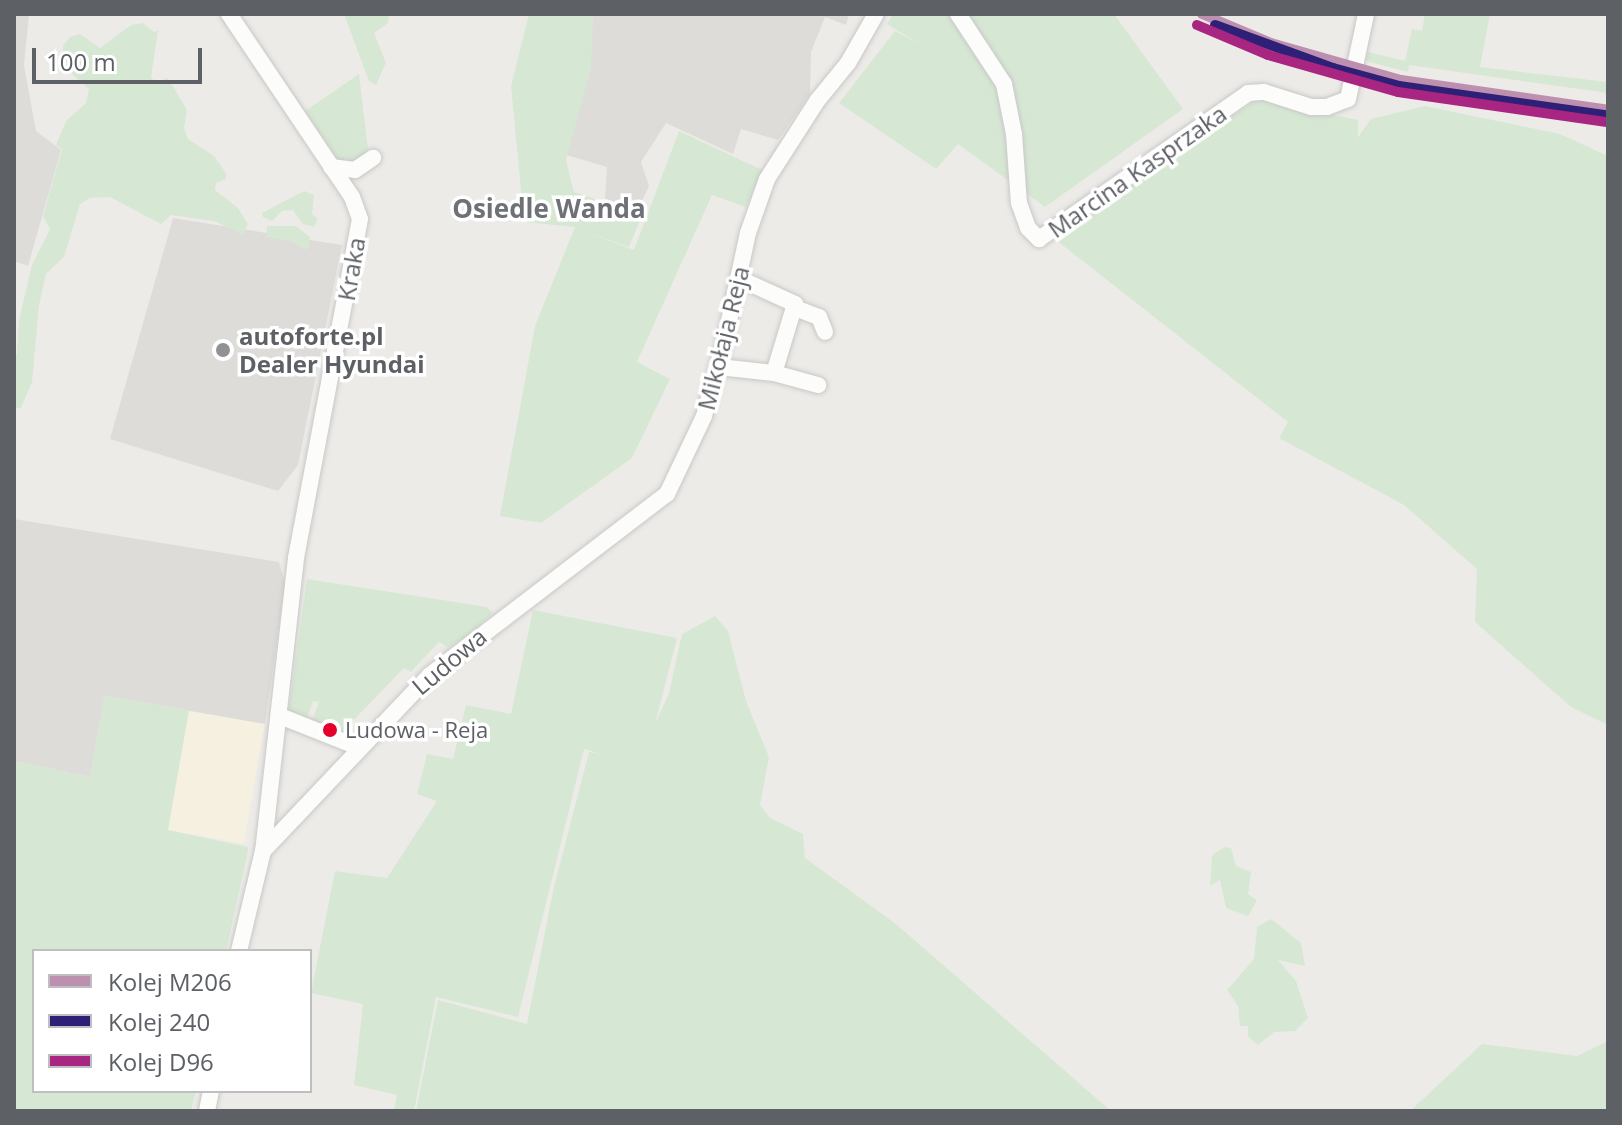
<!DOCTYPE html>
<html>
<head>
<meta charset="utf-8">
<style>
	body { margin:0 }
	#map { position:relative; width:1622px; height:1125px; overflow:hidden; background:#edebe7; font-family:"Open Sans",sans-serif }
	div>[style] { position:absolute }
	.commercial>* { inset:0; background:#f6f0e1; transform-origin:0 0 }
	.industrial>* { inset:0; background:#dedcd8 }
	.green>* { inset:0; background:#d6e8d3 }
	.roads { filter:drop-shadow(0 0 2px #c8c8c8) drop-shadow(0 0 2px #c8c8c8) }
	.minor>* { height:16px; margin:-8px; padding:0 8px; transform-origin:8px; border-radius:8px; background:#fcfcfb }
	.rail-1>* { height:10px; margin:-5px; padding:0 5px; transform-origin:5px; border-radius:5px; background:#be90b0 }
	.rail-2>* { height:10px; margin:-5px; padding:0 5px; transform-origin:5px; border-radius:5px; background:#2e2076 }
	.rail-3>* { height:10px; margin:-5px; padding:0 5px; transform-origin:5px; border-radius:5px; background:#a82682 }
	.dots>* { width:22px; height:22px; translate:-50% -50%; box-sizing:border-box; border:4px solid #fff; border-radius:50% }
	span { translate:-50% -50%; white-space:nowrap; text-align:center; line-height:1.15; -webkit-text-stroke:7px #fff; paint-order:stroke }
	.bus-label { font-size:22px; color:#5d6065 }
	.left { translate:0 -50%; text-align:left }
	.street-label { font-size:24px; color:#5d6065 }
	.poi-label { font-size:24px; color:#5d6065; font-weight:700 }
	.neighbourhood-label { font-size:26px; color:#6e7277; font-weight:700 }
	.frame { position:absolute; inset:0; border:16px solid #5d6065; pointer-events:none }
	.legend { position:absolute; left:32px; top:949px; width:280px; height:144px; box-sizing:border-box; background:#fff; border:2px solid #bebfc1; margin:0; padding:10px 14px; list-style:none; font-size:24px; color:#5d6065 }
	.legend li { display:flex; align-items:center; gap:16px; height:40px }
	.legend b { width:40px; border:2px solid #bebfc1 }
	.scale { position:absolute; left:32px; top:48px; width:170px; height:36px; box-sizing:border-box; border:4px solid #5d6065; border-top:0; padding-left:10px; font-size:24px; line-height:28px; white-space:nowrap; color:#5d6065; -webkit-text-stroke:6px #fff; paint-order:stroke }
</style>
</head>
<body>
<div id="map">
	<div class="commercial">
		<div style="left:189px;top:710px;width:77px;height:122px;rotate:10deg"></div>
	</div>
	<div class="industrial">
		<div style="clip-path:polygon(14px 14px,29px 14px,24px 65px,36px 131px,61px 150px,28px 266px,14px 261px)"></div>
		<div style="clip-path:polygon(592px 14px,849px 14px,846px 25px,825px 17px,811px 52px,810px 94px,778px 140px,741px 129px,733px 154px,666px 123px,641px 162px,649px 186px,638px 210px,605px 199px,607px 167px,560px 153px)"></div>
		<div style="clip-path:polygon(173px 218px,342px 245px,298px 465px,278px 491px,110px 439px)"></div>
		<div style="clip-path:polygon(14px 519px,279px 562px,285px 584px,265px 724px,105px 696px,90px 777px,14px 761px)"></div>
	</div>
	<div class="green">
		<div style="clip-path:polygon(344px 14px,389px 14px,388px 23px,374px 33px,386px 63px,376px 85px,369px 81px)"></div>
		<div style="clip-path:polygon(529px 14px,593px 14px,591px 67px,566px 160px,574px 192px,642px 215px,629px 247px,586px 232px,634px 250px,679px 131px,762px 170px,746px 207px,712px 195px,637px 362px,670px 379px,632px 458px,541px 523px,500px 516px,535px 326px,575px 227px,524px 222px,511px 86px)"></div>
		<div style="clip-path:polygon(893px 14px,1114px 14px,1183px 109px,1045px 207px,958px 144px,936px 169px,839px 103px,895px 31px,919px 44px,887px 24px)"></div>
		<div style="clip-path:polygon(1425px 14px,1490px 14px,1480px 67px,1608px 82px,1608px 93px,1409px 65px,1408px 72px,1366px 61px,1368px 52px,1405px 61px,1412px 29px,1422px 31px)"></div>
		<div style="clip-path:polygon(143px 23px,154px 32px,158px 30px,151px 78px,157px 82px,168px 78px,187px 110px,184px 127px,188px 139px,214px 156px,226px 173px,226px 179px,216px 183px,215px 190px,238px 208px,248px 224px,243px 234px,214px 221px,171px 215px,161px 224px,110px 197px,90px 198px,80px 204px,64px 257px,46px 274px,39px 305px,32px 382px,21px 408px,14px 408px,14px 357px,17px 354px,19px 320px,32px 265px,50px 229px,43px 216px,62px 149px,56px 145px,66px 121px,86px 103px,89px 89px,74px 76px,63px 57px,63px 46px,70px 37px,80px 34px,100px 48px,131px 25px)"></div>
		<div style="clip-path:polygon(359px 74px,368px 150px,360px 163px,340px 163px,305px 111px)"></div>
		<div style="clip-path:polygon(1257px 99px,1358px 120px,1358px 137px,1371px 119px,1425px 106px,1560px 134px,1608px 156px,1608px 725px,1571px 707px,1475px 622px,1477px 569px,1404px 505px,1279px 438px,1288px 422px,1056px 240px)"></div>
		<div style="clip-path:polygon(304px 191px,314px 195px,312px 214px,318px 219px,314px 227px,303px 224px,293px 210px,282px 211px,272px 221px,263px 217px,262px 213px)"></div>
		<div style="clip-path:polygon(267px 226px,296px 226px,310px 237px,309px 246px,305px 250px,290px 241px,266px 237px)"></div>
		<div style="clip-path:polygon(307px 579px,487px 607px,493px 613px,469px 635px,448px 647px,439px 642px,411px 672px,404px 668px,342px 732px,312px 721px,319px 702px,313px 701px,306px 721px,292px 715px,289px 708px)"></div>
		<div style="clip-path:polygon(533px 610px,677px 638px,655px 724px,669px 693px,682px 634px,715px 616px,728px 631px,746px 701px,769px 757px,760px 805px,770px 818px,803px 834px,805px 858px,896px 924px,1111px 1111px,416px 1111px,438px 1000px,527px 1024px,553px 891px,589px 752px,601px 754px,584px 749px,518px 1017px,436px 997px,414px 1111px,394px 1111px,397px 1095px,354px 1085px,363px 1004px,311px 993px,335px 871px,387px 878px,437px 801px,417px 794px,427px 754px,453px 759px,466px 705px,511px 714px)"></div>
		<div style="clip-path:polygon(104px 696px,189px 710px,168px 830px,248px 847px,248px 851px,226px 951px,34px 951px,34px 1091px,196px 1091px,191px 1111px,14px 1111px,14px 761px,90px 777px)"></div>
		<div style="clip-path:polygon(1225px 847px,1231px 848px,1236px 866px,1251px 872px,1248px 894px,1257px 900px,1248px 916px,1226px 908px,1220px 880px,1210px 886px,1212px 855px)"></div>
		<div style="clip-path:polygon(1271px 919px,1301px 943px,1305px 966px,1278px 960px,1296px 981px,1308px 1018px,1295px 1031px,1274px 1032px,1258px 1045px,1248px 1036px,1248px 1026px,1240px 1026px,1238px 1006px,1227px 990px,1254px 959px,1257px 927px)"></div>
		<div style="clip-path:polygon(1608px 1041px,1608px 1111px,1410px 1111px,1482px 1044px,1577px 1056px)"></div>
	</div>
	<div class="roads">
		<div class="minor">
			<div style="left:229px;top:14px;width:220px;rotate:56.1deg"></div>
			<div style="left:352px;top:197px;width:23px;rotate:70deg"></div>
			<div style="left:360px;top:219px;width:345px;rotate:100.7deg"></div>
			<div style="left:296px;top:558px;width:295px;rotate:96.4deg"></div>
			<div style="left:263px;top:851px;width:103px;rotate:103.5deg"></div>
			<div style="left:958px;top:14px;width:84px;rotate:56.7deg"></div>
			<div style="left:1004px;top:84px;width:51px;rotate:78.7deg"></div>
			<div style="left:1014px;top:134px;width:69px;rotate:85.9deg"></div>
			<div style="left:1019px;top:203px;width:27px;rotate:70deg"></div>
			<div style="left:1028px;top:228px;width:16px;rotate:45deg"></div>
			<div style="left:1039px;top:239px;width:255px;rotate:-34.9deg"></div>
			<div style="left:1248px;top:93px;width:16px;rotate:-4deg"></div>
			<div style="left:1264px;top:92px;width:49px;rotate:17.7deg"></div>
			<div style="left:1311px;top:107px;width:16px"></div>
			<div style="left:1327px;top:107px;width:22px;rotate:-21deg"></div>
			<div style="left:1348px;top:99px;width:87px;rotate:-78deg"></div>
			<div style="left:331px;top:167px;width:24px;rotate:7deg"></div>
			<div style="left:355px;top:170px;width:22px;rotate:-34deg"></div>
			<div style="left:738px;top:278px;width:63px;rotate:24.5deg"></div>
			<div style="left:795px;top:304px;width:72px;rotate:106.9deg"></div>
			<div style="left:795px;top:308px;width:26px;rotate:21deg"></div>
			<div style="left:819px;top:317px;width:16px;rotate:68deg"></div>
			<div style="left:719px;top:367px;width:55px;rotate:6.2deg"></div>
			<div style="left:774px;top:373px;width:46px;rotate:15.3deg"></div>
			<div style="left:280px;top:716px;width:84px;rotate:21.7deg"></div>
			<div style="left:263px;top:851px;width:243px;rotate:-46.5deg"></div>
			<div style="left:430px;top:675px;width:298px;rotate:-37.4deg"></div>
			<div style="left:667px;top:494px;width:86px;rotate:-64.6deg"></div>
			<div style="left:704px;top:416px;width:79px;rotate:-74.6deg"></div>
			<div style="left:725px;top:340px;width:109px;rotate:-77.9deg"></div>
			<div style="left:748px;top:233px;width:57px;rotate:-70.6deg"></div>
			<div style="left:767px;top:179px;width:93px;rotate:-57.3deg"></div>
			<div style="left:817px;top:101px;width:49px;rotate:-50.8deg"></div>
			<div style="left:848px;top:63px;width:56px;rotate:-60.3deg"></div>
			<div style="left:207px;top:1111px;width:20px;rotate:-79deg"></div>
		</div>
	</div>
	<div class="rail-1">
		<div style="left:1202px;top:14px;width:75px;rotate:22.8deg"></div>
		<div style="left:1271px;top:43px;width:135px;rotate:15.9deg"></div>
		<div style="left:1401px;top:80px;width:209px;rotate:8.2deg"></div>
	</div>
	<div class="rail-2">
		<div style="left:1215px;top:25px;width:126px;rotate:20deg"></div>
		<div style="left:1333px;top:68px;width:68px;rotate:15.3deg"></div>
		<div style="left:1399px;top:86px;width:209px;rotate:8deg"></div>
	</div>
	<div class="rail-3">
		<div style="left:1197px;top:25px;width:77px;rotate:22.9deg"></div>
		<div style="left:1268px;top:55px;width:135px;rotate:15.9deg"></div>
		<div style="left:1398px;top:92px;width:211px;rotate:8.2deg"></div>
	</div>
	<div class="dots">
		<div style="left:223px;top:350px;background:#8f9192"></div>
		<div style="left:330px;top:730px;background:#e4002b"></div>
	</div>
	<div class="bus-label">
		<span class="left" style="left:345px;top:730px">Ludowa - Reja</span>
	</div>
	<div class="street-label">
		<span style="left:1137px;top:171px;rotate:-35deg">Marcina Kasprzaka</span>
		<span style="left:351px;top:269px;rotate:-80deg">Kraka</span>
		<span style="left:723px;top:338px;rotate:-76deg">Mikołaja Reja</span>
		<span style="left:449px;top:661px;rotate:-40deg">Ludowa</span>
	</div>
	<div class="poi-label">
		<span class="left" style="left:239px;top:350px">autoforte.pl<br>Dealer Hyundai</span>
	</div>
	<div class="neighbourhood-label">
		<span style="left:549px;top:209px">Osiedle Wanda</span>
	</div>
	<div class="frame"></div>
	<ul class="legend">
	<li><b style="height:10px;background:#be90b0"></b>Kolej M206</li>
	<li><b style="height:10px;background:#2e2076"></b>Kolej 240</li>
	<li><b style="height:10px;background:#a82682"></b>Kolej D96</li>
	</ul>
	<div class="scale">100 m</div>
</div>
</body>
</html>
